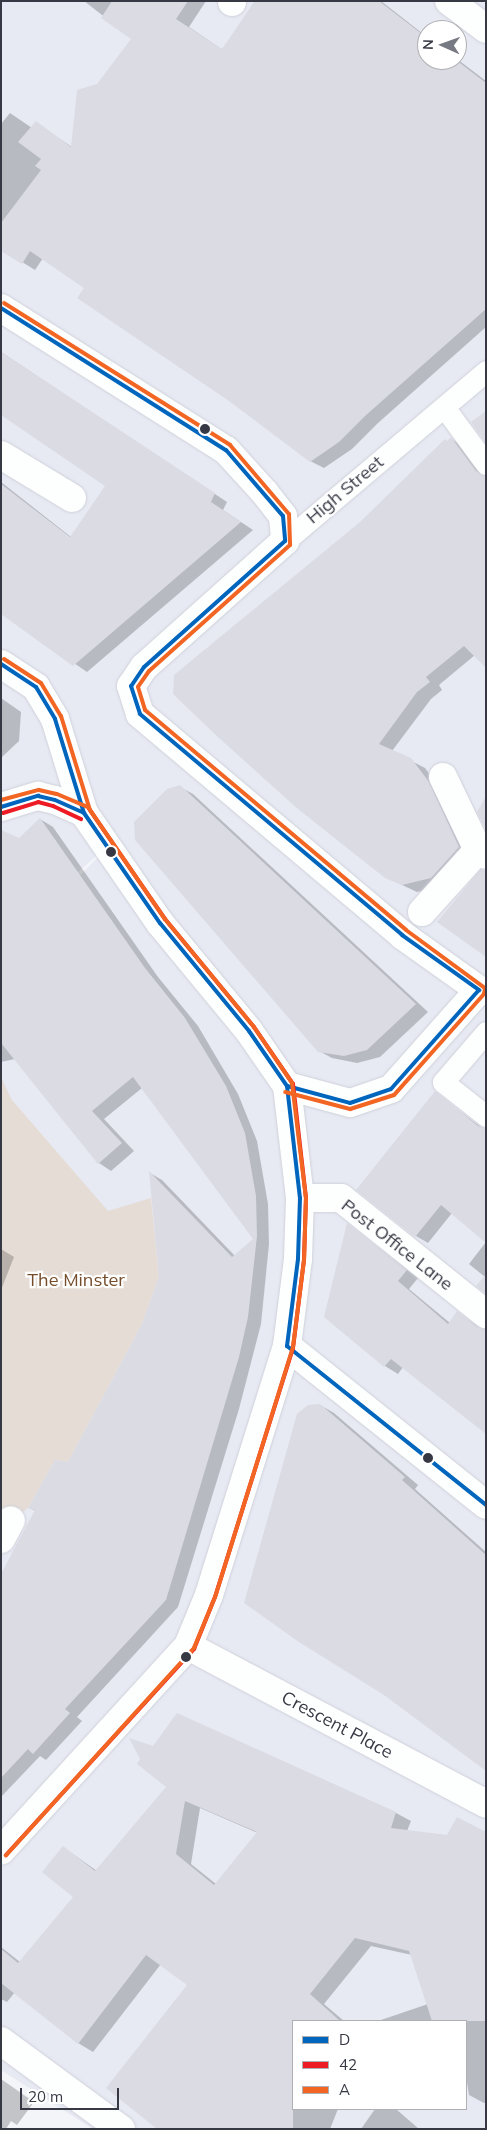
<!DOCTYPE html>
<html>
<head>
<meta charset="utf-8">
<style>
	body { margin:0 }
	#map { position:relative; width:487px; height:2130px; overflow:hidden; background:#f4f5f9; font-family:Mulish,sans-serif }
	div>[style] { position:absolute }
	.built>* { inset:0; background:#e7e9f3 }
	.green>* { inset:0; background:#e5dcd6 }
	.shadow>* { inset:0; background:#0003 }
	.building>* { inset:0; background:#dadbe3 }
	.roads { filter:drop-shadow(0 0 1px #cfd1d9) drop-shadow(0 0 1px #cfd1d9) }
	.pedestrian>* { height:21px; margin:-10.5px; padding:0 10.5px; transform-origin:10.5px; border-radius:10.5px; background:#fdfefe }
	.minor>* { height:28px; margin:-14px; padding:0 14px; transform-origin:14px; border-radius:14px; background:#fdfefe }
	.tertiary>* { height:28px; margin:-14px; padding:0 14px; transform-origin:14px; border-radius:14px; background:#fdfefe }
	.bus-1>* { height:4px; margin:-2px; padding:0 2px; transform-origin:2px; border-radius:2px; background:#0065bd }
	.bus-2>* { height:4px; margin:-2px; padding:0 2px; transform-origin:2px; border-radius:2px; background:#ed1c24 }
	.bus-3>* { height:4px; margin:-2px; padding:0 2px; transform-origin:2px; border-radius:2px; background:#f26522 }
	.dots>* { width:14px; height:14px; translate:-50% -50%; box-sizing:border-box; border:2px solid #fff; border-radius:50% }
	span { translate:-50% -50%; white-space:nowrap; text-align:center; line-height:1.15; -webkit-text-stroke:4.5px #fff; paint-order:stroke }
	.street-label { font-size:18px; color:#363844 }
	.park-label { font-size:18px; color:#754d2b }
	.frame { position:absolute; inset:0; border:2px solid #363844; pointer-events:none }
	.legend { position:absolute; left:292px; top:2020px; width:175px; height:90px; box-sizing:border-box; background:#fff; border:1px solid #afafb4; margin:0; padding:6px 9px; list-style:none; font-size:15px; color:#363844 }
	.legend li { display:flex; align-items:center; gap:10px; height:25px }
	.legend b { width:25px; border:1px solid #afafb4 }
	.north { position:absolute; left:417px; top:20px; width:50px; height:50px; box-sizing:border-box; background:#fff; border:1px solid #afafb4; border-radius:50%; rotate:272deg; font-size:14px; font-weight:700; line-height:20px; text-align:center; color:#363844 }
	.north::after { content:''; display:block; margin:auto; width:18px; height:22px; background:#787a83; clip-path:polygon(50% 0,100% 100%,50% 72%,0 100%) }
	.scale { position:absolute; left:20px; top:2088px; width:99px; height:22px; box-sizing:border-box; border:2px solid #363844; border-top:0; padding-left:6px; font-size:15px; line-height:18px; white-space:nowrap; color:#363844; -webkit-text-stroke:4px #fff; paint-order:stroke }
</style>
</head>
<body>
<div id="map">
	<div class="built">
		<div style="clip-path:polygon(evenodd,1px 1px,486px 1px,486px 2129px,93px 2129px,1px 2070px,1px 955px,114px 841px,1px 938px,1px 1px,427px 30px,457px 30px,457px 60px,427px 60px,427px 30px,1px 1px,293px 2021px,466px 2021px,466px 2109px,293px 2109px,293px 2021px)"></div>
	</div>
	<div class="green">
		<div style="clip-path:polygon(1px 1077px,12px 1100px,108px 1211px,151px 1198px,159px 1277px,142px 1324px,68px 1462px,55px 1460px,28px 1508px,11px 1520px,1px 1533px)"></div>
	</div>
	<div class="shadow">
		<div style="clip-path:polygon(84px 1px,206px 1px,189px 27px,223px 50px,255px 1px,381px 1px,427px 37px,427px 60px,457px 59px,486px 81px,486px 327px,378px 423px,352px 449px,324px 468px,310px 461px,86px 288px,43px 258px,35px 270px,1px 249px,1px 124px,10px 113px,32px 128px,36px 123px,72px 147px,98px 85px,133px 39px)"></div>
		<div style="clip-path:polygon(1px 352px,227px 502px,223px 510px,253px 530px,87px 672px,1px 613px,1px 482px,71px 537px,107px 486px,1px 410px)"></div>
		<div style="clip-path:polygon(451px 439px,465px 447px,486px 474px,486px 666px,475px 655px,439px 685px,442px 690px,431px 699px,392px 751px,425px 768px,442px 791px,472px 854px,455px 852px,467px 862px,445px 886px,417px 892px,385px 877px,361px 523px)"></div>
		<div style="clip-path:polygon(1px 698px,21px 712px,19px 741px,1px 758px)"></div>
		<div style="clip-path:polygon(180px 787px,193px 794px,428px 1012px,380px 1057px,357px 1063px,332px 1058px,319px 1051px)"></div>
		<div style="clip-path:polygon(40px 819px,53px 827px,158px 977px,198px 1026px,238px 1094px,257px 1141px,268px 1204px,269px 1244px,261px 1324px,239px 1409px,178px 1607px,77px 1717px,82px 1721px,46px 1760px,40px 1756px,1px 1797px,1px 1575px,36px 1511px,29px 1508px,69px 1464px,143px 1324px,160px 1277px,150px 1173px,162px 1180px,235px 1256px,255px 1239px,142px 1088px,104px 1119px,134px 1151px,111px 1171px,99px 1163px,15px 1059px,1px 1062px,1px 832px,19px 839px)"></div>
		<div style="clip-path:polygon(435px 1093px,485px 1130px,452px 1213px,428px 1243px,416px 1236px)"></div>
		<div style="clip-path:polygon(348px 1225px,418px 1278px,409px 1289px,450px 1323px,458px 1313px,483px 1330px,403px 1367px,398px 1374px,385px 1366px,325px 1317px)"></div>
		<div style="clip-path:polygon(486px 1242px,486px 1292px,485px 1277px,469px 1264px)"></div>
		<div style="clip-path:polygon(1px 1249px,14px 1257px,1px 1290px)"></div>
		<div style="clip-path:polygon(320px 1405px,334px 1413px,418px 1485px,415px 1489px,486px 1552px,486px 1662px,385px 1694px)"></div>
		<div style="clip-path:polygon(evenodd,178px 1715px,396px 1813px,411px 1821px,407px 1831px,447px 1837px,486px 1834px,486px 2102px,484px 2103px,469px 2095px,466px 2076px,466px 2021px,378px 2021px,428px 2004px,412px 1955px,371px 1946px,324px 2004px,344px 2021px,293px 2021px,293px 2109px,338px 2109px,330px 2129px,159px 2129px,189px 1984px,161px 1964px,93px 2052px,78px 2043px,15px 1992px,7px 2002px,1px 1999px,1px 1947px,20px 1962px,75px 1897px,63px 1847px,97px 1871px,167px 1787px,153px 1747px,178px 1715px,200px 1808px,258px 1833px,216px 1884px,191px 1864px,200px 1808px)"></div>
		<div style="clip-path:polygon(1px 2079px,34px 2102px,17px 2125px,11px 2121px,6px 2129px,1px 2129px)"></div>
		<div style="clip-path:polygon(375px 2109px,396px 2109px,419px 2129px,361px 2129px)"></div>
	</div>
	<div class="building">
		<div style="clip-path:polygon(112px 1px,188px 1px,176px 19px,222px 49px,255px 1px,379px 1px,427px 38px,427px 60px,456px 60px,486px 83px,486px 309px,365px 416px,339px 442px,310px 462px,229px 401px,77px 298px,84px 288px,30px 251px,22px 264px,1px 251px,1px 223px,41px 170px,35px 166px,41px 159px,18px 142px,36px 121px,71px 147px,77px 90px,97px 84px,131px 39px,101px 18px)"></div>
		<div style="clip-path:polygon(1px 352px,215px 493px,211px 502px,241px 522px,73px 666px,1px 614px,1px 484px,70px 537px,105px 486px,1px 415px)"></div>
		<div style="clip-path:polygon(486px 411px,486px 443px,471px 422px)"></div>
		<div style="clip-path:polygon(451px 437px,476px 471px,486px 476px,486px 668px,464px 646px,426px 677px,430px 682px,417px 692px,379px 744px,411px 758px,429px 782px,459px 847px,431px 878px,402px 885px,385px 878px,298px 809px,218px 737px,173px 694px,174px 675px,360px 522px,445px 439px,447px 441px)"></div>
		<div style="clip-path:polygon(180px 785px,416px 1004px,367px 1050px,344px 1056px,318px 1052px,135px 840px,134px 822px,167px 789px)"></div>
		<div style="clip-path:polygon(486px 796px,486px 830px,477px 812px)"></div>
		<div style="clip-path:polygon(40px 818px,145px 968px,185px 1018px,226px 1086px,245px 1133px,256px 1196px,257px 1236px,248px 1317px,239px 1357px,166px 1600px,65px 1709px,70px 1713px,33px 1754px,28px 1749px,1px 1778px,1px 1574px,35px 1510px,28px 1508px,55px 1460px,68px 1462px,142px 1324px,159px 1277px,149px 1171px,232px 1257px,253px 1239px,133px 1077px,92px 1111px,122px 1143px,98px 1164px,1px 1043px,1px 830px,19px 838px)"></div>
		<div style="clip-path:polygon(481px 869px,486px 871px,486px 957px,437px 922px)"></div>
		<div style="clip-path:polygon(435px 1091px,478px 1126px,486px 1128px,486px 1243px,441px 1205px,415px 1237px,356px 1190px)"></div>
		<div style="clip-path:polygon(347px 1223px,407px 1270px,398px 1281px,448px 1324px,457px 1311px,476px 1326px,486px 1329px,486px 1434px,391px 1359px,384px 1367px,324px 1317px)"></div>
		<div style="clip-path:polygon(486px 1274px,486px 1294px,476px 1286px)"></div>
		<div style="clip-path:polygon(320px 1404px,405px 1477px,402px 1480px,486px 1555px,486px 1771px,384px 1695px,299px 1642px,244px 1603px,297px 1414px,308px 1405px)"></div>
		<div style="clip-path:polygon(evenodd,177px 1713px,396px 1812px,391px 1828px,447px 1835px,457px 1817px,486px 1832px,486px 2021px,432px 2021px,409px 1951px,355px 1938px,310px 1994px,340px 2021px,293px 2021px,293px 2129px,157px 2129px,106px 2088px,187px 1985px,146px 1955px,78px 2044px,1px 1983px,1px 1949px,18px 1963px,73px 1897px,42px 1872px,63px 1846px,95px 1871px,166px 1787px,137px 1764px,140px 1759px,129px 1738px,153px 1746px,177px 1713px,185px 1801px,257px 1832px,214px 1885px,176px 1854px,185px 1801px)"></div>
	</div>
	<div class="roads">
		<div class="pedestrian">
			<div style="left:444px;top:407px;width:71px;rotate:53.6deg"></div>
			<div style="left:285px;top:541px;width:263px;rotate:-40.2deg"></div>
			<div style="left:486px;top:1032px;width:66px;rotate:130.7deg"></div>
			<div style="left:443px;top:1082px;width:55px;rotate:38.3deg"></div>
		</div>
		<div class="minor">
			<div style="left:232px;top:1px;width:1px;rotate:90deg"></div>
			<div style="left:449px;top:1px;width:46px;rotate:37.1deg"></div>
			<div style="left:1px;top:308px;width:266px;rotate:32.3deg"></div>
			<div style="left:226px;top:450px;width:58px;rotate:47.8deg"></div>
			<div style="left:265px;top:493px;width:29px;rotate:52deg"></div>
			<div style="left:283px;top:516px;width:25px;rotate:85deg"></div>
			<div style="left:285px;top:541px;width:189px;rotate:138.2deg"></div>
			<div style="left:144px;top:667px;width:23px;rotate:124deg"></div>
			<div style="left:131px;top:686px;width:29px;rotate:72deg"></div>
			<div style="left:140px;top:714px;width:343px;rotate:40.1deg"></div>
			<div style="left:402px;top:935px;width:95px;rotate:35.5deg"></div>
			<div style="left:479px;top:990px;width:132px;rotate:131.6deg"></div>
			<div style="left:391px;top:1089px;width:43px;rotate:161.1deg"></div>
			<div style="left:350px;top:1103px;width:65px;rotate:-164.9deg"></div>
			<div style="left:1px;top:455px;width:83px;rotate:31.2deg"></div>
			<div style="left:1px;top:664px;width:42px;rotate:33.3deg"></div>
			<div style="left:36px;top:687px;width:37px;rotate:59deg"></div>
			<div style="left:55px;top:719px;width:98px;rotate:72.9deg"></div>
			<div style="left:84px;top:813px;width:134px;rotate:55.4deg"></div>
			<div style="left:160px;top:923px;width:140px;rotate:50.5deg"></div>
			<div style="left:249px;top:1031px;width:67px;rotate:55.4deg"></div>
			<div style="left:287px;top:1086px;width:113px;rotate:83.4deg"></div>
			<div style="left:300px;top:1198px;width:61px;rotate:91.9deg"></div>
			<div style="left:298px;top:1259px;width:88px;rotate:97.2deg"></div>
			<div style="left:287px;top:1346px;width:261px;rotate:107.4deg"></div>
			<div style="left:209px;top:1595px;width:55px;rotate:112.4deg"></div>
			<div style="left:188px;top:1646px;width:277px;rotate:132.4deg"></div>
			<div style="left:443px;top:777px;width:81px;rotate:64.4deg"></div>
			<div style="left:1px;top:807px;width:39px;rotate:-17deg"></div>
			<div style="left:38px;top:796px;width:17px;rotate:13deg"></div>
			<div style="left:55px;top:800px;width:32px;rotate:24deg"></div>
			<div style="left:422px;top:912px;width:84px;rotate:-47.9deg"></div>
			<div style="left:478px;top:850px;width:9px;rotate:32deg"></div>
			<div style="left:300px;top:1198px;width:41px"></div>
			<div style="left:341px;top:1198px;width:186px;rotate:38.7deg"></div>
			<div style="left:287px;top:1346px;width:255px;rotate:38.6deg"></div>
			<div style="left:1px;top:1539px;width:21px;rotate:-62deg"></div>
			<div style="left:188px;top:1646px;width:337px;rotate:27.9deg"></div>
		</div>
		<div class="tertiary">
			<div style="left:1px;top:2041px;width:149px;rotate:36.3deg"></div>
		</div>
	</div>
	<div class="bus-1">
		<div style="left:1px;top:308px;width:266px;rotate:32.3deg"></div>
		<div style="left:226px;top:450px;width:87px;rotate:49.2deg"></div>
		<div style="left:283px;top:516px;width:25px;rotate:85deg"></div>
		<div style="left:285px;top:541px;width:189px;rotate:138.2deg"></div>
		<div style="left:144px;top:667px;width:23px;rotate:124deg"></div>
		<div style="left:131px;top:686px;width:29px;rotate:72deg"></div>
		<div style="left:140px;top:714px;width:343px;rotate:40.1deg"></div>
		<div style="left:402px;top:935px;width:95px;rotate:35.5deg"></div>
		<div style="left:1px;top:664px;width:42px;rotate:33.3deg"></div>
		<div style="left:36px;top:687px;width:37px;rotate:59deg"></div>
		<div style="left:55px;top:719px;width:98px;rotate:72.9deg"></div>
		<div style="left:84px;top:813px;width:134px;rotate:55.4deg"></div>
		<div style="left:160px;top:923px;width:140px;rotate:50.5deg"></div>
		<div style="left:249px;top:1031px;width:67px;rotate:55.4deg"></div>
		<div style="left:287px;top:1086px;width:113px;rotate:83.4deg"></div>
		<div style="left:300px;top:1198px;width:61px;rotate:91.9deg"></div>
		<div style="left:298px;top:1259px;width:88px;rotate:97.2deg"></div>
		<div style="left:287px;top:1346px;width:255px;rotate:38.6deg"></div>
		<div style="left:1px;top:807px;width:39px;rotate:-17deg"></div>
		<div style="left:38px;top:796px;width:17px;rotate:13deg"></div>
		<div style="left:55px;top:800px;width:32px;rotate:24deg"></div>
		<div style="left:287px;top:1086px;width:65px;rotate:15.1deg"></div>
		<div style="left:350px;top:1103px;width:43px;rotate:-18.9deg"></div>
		<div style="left:391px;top:1089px;width:132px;rotate:-48.4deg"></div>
	</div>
	<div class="bus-2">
		<div style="left:3px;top:813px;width:37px;rotate:-17deg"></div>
		<div style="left:38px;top:802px;width:16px;rotate:15deg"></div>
		<div style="left:53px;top:806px;width:31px;rotate:25deg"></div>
		<div style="left:6px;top:1855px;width:279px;rotate:-47.6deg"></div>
		<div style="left:194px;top:1649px;width:56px;rotate:-68deg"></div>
		<div style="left:215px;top:1597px;width:261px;rotate:-72.6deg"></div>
		<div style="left:293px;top:1348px;width:89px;rotate:-82.9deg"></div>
		<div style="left:304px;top:1260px;width:62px;rotate:-88.2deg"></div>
		<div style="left:306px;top:1198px;width:115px;rotate:-96.5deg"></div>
		<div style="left:293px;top:1084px;width:69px;rotate:-124.4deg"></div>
		<div style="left:254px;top:1027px;width:140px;rotate:-129.5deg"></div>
		<div style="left:165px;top:919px;width:134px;rotate:-124.6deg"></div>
	</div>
	<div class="bus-3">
		<div style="left:4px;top:303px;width:267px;rotate:32.1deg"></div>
		<div style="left:230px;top:445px;width:91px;rotate:49.5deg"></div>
		<div style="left:289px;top:514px;width:31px;rotate:88deg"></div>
		<div style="left:290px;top:545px;width:189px;rotate:138.2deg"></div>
		<div style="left:149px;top:671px;width:19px;rotate:125deg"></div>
		<div style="left:138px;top:687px;width:24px;rotate:73deg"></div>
		<div style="left:145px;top:710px;width:341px;rotate:40.1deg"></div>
		<div style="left:406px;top:930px;width:98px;rotate:36.3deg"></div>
		<div style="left:485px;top:988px;width:6px;rotate:99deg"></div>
		<div style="left:484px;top:994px;width:135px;rotate:131.7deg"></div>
		<div style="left:394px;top:1095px;width:46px;rotate:162.3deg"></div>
		<div style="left:350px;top:1109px;width:67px;rotate:-165.3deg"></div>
		<div style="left:4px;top:659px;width:44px;rotate:33deg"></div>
		<div style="left:41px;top:683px;width:39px;rotate:59deg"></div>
		<div style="left:61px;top:716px;width:98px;rotate:72.9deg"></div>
		<div style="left:90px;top:810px;width:132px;rotate:55.5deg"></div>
		<div style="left:165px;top:919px;width:140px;rotate:50.5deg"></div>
		<div style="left:254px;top:1027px;width:68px;rotate:55.8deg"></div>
		<div style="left:292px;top:1083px;width:116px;rotate:83.1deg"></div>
		<div style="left:306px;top:1198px;width:62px;rotate:91.8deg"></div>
		<div style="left:304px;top:1260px;width:88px;rotate:97.2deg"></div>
		<div style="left:293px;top:1347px;width:262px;rotate:107.3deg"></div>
		<div style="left:215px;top:1597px;width:55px;rotate:112.4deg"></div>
		<div style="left:194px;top:1648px;width:280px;rotate:132.2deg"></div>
		<div style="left:1px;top:800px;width:39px;rotate:-15deg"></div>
		<div style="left:39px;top:790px;width:18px;rotate:13deg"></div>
		<div style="left:57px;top:794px;width:33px;rotate:23deg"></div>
	</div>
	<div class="dots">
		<div style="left:205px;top:429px;background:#363844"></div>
		<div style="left:111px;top:852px;background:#363844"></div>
		<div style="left:428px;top:1458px;background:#363844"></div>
		<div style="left:186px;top:1657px;background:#363844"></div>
	</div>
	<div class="street-label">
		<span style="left:345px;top:490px;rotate:-40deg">High Street</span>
		<span style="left:397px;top:1245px;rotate:38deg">Post Office Lane</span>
		<span style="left:337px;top:1725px;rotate:28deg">Crescent Place</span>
	</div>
	<div class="park-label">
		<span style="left:76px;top:1280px">The Minster</span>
	</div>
	<div class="frame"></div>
	<ul class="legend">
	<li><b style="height:6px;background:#0065bd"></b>D</li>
	<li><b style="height:6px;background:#ed1c24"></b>42</li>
	<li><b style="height:6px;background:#f26522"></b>A</li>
	</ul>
	<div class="north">N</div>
	<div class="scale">20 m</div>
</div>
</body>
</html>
